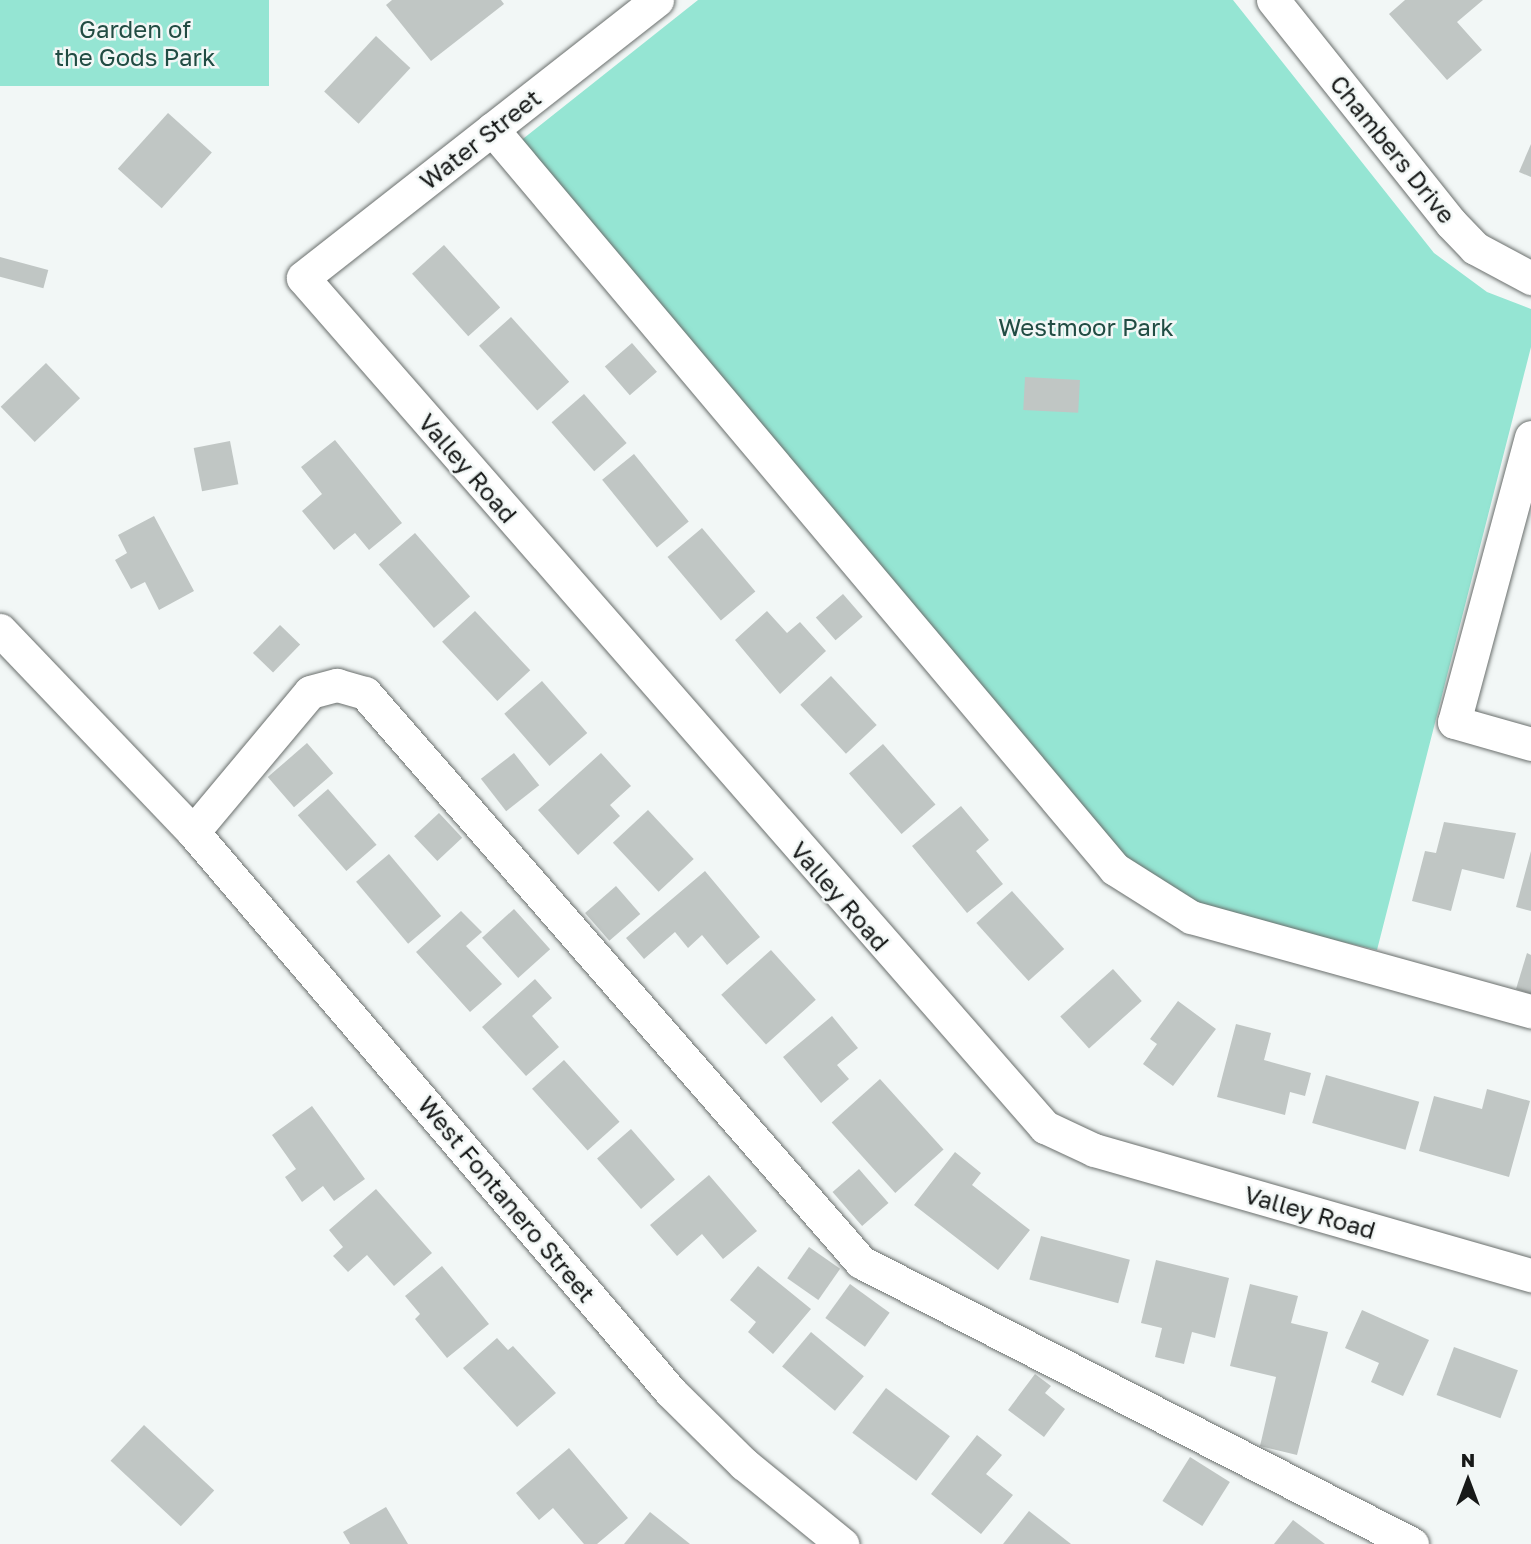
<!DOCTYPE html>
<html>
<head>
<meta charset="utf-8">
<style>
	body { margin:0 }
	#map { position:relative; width:1531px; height:1544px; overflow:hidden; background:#f2f7f6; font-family:"Golos Text",sans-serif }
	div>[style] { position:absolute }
	.green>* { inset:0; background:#95e5d3; transform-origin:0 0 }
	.building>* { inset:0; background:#c0c6c4; transform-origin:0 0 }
	.roads { filter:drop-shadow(0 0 2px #6a6f6d) drop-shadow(0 0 2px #6a6f6d) }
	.minor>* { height:33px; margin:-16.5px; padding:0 16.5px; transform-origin:16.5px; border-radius:16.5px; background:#fff }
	span { translate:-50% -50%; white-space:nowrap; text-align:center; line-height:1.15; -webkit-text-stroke:5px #f2f7f6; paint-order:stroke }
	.park-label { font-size:24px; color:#214c43 }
	.street-label { font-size:24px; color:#171918 }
	.north { position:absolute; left:1433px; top:1446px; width:70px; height:70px; -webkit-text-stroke:5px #f2f7f6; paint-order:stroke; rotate:0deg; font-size:19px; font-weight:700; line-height:28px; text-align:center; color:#171918 }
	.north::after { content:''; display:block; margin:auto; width:24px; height:32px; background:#171918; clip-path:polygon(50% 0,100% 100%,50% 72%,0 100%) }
</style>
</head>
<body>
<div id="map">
	<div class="green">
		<div style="left:0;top:0;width:269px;height:86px"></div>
		<div style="clip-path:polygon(698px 0,1233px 0,1434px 253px,1487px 292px,1531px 309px,1531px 347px,1377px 950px,1215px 912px,1139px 877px,519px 142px)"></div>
	</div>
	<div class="building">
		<div style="clip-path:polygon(392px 0,501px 0,504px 4px,431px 61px,386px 5px)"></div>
		<div style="clip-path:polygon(1405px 0,1483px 0,1457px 22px,1482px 50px,1447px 80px,1389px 14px)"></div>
		<div style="left:376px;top:36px;width:47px;height:76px;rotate:43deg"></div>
		<div style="left:168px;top:113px;width:59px;height:75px;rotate:42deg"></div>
		<div style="clip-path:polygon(1531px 144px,1531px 177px,1519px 172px)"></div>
		<div style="left:444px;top:245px;width:84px;height:43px;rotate:48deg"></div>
		<div style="left:0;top:257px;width:50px;height:19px;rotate:15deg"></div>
		<div style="left:511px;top:317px;width:87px;height:43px;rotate:48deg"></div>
		<div style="left:632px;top:343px;width:38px;height:36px;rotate:49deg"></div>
		<div style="left:46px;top:363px;width:49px;height:63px;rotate:46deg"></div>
		<div style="left:1025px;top:377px;width:55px;height:33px;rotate:3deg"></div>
		<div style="left:584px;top:394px;width:65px;height:43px;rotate:49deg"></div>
		<div style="clip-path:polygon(335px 440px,402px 523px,369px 550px,355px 533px,334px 550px,302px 511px,322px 494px,301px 467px)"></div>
		<div style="left:230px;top:441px;width:44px;height:37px;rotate:79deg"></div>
		<div style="left:634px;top:454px;width:87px;height:41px;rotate:51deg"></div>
		<div style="clip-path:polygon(154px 516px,194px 591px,159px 610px,145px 582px,131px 589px,115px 560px,127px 553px,118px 535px)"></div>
		<div style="left:702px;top:528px;width:83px;height:45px;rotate:50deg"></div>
		<div style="left:415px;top:533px;width:84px;height:48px;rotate:49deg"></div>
		<div style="left:843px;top:594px;width:30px;height:36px;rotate:49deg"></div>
		<div style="left:475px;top:611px;width:81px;height:45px;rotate:47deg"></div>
		<div style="clip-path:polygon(767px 611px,787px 633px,800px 622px,826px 651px,780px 694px,735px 640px)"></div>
		<div style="left:280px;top:625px;width:28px;height:39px;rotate:44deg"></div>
		<div style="left:831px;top:676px;width:67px;height:42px;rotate:47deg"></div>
		<div style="left:542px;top:681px;width:69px;height:50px;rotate:49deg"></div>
		<div style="left:307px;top:743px;width:40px;height:52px;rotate:49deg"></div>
		<div style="left:883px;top:744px;width:80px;height:45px;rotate:49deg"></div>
		<div style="left:514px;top:753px;width:41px;height:42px;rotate:52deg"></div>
		<div style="clip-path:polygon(601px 753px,631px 786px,610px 805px,620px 816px,578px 855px,538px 810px)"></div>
		<div style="left:328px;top:789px;width:74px;height:40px;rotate:49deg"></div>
		<div style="clip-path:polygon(961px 806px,989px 840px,976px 851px,1003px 884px,967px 913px,912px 846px)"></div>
		<div style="left:648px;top:810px;width:67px;height:48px;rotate:47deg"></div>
		<div style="left:439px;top:813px;width:34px;height:34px;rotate:47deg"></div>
		<div style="clip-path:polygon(1444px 822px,1516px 833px,1504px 879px,1462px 869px,1451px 911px,1412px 901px,1425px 851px,1436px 853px)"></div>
		<div style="clip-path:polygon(1531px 851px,1531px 911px,1516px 907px)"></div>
		<div style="left:389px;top:854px;width:81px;height:43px;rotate:50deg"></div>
		<div style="clip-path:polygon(705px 871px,760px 937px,727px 965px,702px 935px,688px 948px,675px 932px,644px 959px,626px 938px)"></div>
		<div style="left:616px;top:886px;width:37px;height:41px;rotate:49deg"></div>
		<div style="left:1012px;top:891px;width:78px;height:48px;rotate:48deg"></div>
		<div style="left:514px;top:909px;width:54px;height:43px;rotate:48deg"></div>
		<div style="clip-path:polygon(461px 911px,482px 932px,466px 946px,502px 984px,470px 1012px,416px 952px)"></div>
		<div style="left:771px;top:950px;width:67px;height:67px;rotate:48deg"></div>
		<div style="clip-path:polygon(1527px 953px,1531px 955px,1531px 994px,1516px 989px)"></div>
		<div style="left:1113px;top:969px;width:43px;height:71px;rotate:48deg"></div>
		<div style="clip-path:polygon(535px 979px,552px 998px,532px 1016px,559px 1047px,526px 1076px,482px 1027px)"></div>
		<div style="clip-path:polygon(1178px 1001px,1216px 1029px,1173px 1086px,1143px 1064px,1157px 1044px,1150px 1039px)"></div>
		<div style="clip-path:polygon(832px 1016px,858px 1048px,837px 1065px,849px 1079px,821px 1103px,783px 1057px)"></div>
		<div style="clip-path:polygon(1236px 1024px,1271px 1033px,1264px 1060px,1311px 1073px,1305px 1096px,1290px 1092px,1285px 1115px,1217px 1097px)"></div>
		<div style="left:564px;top:1060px;width:83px;height:43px;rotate:48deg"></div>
		<div style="left:1326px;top:1075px;width:97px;height:50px;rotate:16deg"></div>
		<div style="left:880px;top:1079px;width:95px;height:65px;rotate:48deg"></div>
		<div style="clip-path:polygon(1487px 1089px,1530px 1101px,1509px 1177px,1419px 1151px,1434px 1096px,1482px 1109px)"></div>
		<div style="clip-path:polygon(312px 1106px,365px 1179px,334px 1201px,323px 1186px,302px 1202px,285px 1177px,296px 1169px,272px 1135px)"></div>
		<div style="left:631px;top:1129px;width:67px;height:45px;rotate:49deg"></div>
		<div style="clip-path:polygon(955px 1152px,981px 1173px,972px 1185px,1030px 1230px,998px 1270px,914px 1205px)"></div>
		<div style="left:859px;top:1169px;width:45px;height:35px;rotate:49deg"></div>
		<div style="clip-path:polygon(709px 1175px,757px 1231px,723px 1259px,702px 1234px,677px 1256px,650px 1225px)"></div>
		<div style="clip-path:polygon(376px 1189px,432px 1253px,394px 1286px,367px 1255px,348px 1272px,333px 1256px,343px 1247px,329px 1230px)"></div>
		<div style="left:1041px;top:1236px;width:92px;height:45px;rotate:15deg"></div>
		<div style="left:809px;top:1247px;width:38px;height:38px;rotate:35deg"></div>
		<div style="clip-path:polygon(1156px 1260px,1229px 1278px,1215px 1338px,1192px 1332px,1184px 1364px,1155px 1357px,1162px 1328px,1141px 1323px)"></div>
		<div style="clip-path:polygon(442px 1266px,489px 1324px,447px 1358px,415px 1319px,420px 1314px,405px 1296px)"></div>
		<div style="clip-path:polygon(758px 1266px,811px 1309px,773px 1354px,748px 1332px,756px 1322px,730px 1300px)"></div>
		<div style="left:850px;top:1284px;width:49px;height:42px;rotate:36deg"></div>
		<div style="clip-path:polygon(1250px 1284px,1298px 1296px,1291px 1323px,1328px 1332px,1297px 1455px,1260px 1446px,1276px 1377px,1230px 1366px)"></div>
		<div style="clip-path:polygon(1362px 1310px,1429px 1340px,1403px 1396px,1371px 1382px,1379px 1363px,1345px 1348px)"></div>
		<div style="left:811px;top:1332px;width:69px;height:45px;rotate:40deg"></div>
		<div style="clip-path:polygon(497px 1338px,508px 1350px,513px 1346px,556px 1393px,517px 1427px,463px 1368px)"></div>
		<div style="left:1454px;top:1347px;width:68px;height:51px;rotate:20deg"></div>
		<div style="clip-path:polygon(1035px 1374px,1051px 1386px,1045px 1393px,1065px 1409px,1044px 1437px,1008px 1410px)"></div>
		<div style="left:886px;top:1388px;width:80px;height:56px;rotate:37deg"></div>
		<div style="left:144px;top:1425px;width:96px;height:49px;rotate:43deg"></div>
		<div style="clip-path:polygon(977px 1435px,1002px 1455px,986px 1474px,1013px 1495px,981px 1534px,931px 1494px)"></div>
		<div style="clip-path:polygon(569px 1448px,628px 1518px,597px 1544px,584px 1544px,553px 1508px,539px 1520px,516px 1493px)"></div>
		<div style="left:1190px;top:1457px;width:47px;height:52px;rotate:32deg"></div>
		<div style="clip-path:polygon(386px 1507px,408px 1544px,350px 1544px,343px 1532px)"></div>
		<div style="clip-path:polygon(1029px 1511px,1071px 1544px,1003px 1544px)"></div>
		<div style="clip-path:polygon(650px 1512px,690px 1544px,624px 1544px)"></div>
		<div style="clip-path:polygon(1293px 1520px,1325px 1544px,1274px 1544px)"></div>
	</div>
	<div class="roads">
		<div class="minor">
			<div style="left:657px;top:0;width:450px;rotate:141.9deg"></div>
			<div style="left:303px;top:278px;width:1128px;rotate:48.85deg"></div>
			<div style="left:1045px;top:1127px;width:54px;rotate:25.1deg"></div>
			<div style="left:1094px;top:1150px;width:455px;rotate:16deg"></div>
			<div style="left:1273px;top:0;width:285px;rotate:51.4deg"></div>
			<div style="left:1451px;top:223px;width:35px;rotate:46deg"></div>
			<div style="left:1475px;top:248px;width:64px;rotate:28.2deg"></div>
			<div style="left:492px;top:129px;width:967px;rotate:49.91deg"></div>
			<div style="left:1115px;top:869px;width:90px;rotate:32.3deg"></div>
			<div style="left:1191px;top:917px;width:353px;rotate:15.5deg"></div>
			<div style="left:1531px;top:437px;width:295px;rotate:105.1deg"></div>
			<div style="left:1454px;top:722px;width:80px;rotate:15.9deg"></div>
			<div style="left:0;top:630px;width:279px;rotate:46.3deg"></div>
			<div style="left:193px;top:832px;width:736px;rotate:49.52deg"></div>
			<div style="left:671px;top:1392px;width:103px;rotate:44.6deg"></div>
			<div style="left:744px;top:1464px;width:127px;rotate:39.2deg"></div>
			<div style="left:193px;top:832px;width:182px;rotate:-50.1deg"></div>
			<div style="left:310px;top:692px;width:28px;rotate:-15deg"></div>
			<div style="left:337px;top:685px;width:29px;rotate:16deg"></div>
			<div style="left:365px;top:693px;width:755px;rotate:48.92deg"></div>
			<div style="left:861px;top:1262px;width:619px;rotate:27.1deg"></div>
		</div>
	</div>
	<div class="park-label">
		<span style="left:135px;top:43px">Garden of<br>the Gods Park</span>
		<span style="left:1086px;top:327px">Westmoor Park</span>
	</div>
	<div class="street-label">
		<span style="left:480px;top:139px;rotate:-38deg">Water Street</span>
		<span style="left:1393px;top:149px;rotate:51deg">Chambers Drive</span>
		<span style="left:468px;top:468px;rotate:49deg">Valley Road</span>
		<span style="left:840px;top:896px;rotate:49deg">Valley Road</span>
		<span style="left:507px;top:1199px;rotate:50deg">West Fontanero Street</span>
		<span style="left:1310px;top:1212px;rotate:16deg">Valley Road</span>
	</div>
	<div class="north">N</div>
</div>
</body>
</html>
